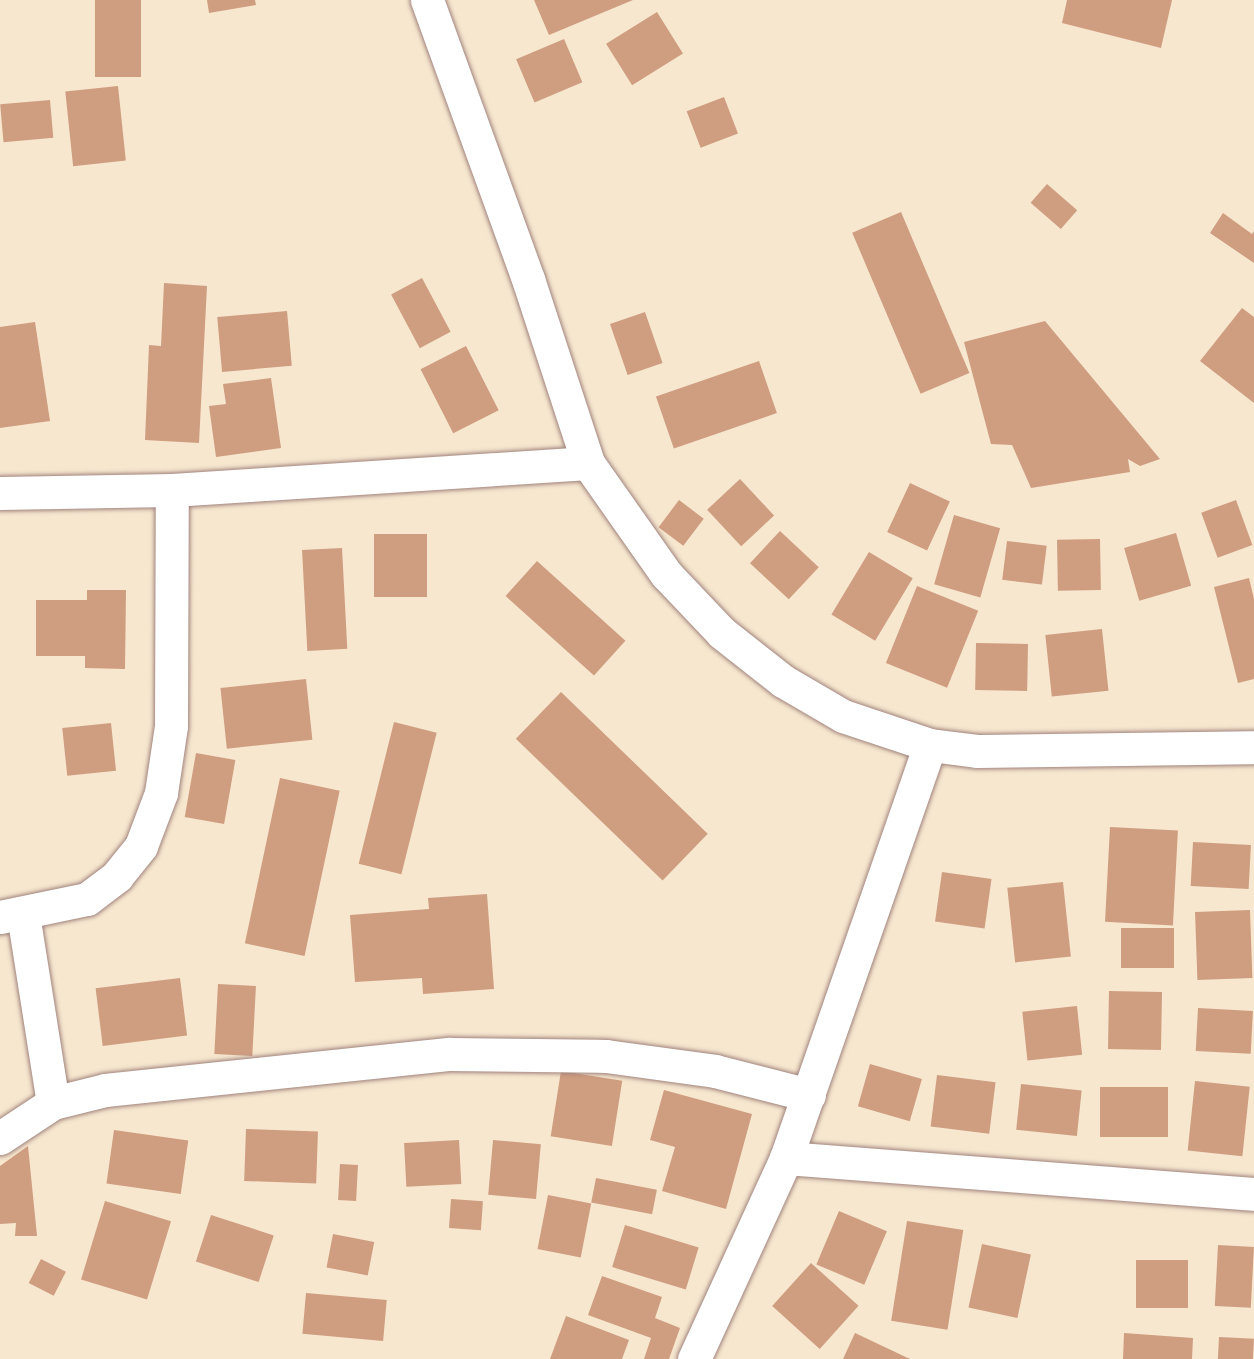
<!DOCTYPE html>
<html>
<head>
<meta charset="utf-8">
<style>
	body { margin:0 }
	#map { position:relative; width:1254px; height:1359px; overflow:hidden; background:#f7e7cf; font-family:"Shantell Sans",sans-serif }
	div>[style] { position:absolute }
	.building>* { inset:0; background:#cf9d80; transform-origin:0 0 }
	.roads { filter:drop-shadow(0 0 2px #a0837d) drop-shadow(0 0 2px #a0837d) }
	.street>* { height:33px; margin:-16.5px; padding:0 16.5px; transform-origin:16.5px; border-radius:16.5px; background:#fff }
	span { translate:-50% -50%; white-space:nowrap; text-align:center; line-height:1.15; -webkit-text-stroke:4.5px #fcf5e5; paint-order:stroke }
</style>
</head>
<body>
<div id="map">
	<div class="building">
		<div style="left:95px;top:0;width:46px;height:77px"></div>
		<div style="clip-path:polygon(207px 0,255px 0,256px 5px,209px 13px)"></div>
		<div style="clip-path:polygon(534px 0,633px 0,549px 35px)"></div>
		<div style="clip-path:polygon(1067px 0,1172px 0,1161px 48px,1062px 23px)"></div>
		<div style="left:657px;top:12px;width:49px;height:60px;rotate:58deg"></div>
		<div style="left:564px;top:39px;width:47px;height:52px;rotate:67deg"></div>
		<div style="left:118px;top:86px;width:75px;height:53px;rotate:84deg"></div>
		<div style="left:724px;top:97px;width:39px;height:40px;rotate:69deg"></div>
		<div style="left:50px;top:100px;width:38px;height:50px;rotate:85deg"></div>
		<div style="left:1047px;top:184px;width:40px;height:25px;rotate:41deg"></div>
		<div style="left:901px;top:212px;width:175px;height:53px;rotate:67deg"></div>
		<div style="clip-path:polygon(1223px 213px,1252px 234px,1254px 231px,1254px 263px,1210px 233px)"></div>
		<div style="left:422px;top:278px;width:61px;height:35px;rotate:62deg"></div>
		<div style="clip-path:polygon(164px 283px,207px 286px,199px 443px,145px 440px,149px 345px,161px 346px)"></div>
		<div style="clip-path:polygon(1242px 308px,1254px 317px,1254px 403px,1200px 361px)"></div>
		<div style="left:287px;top:311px;width:55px;height:70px;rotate:85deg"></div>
		<div style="left:645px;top:312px;width:54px;height:37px;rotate:71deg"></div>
		<div style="clip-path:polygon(1045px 321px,1160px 459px,1140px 466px,1128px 459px,1130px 472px,1031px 488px,1012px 445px,991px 444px,964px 342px)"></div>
		<div style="clip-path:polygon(35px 322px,50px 421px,0 428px,0 327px)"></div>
		<div style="left:466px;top:346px;width:72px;height:51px;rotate:63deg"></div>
		<div style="left:759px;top:361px;width:55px;height:109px;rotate:71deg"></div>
		<div style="clip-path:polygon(271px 378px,281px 448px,216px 457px,209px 406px,226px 404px,223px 384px)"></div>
		<div style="left:740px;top:479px;width:50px;height:45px;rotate:47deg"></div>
		<div style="left:910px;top:483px;width:44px;height:54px;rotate:25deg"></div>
		<div style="left:679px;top:500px;width:31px;height:34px;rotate:37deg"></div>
		<div style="left:1236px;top:500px;width:48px;height:37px;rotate:70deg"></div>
		<div style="left:954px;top:515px;width:48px;height:72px;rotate:16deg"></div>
		<div style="left:780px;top:531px;width:53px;height:44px;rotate:43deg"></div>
		<div style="left:1176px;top:533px;width:55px;height:54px;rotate:74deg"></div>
		<div style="left:374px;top:534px;width:53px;height:63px"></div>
		<div style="left:1100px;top:539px;width:51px;height:43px;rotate:89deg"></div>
		<div style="left:1007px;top:541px;width:40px;height:39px;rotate:7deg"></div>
		<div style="left:342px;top:548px;width:101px;height:40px;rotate:87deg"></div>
		<div style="left:869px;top:552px;width:51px;height:73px;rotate:31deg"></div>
		<div style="left:537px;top:561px;width:119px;height:47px;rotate:42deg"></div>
		<div style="clip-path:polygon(1249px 578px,1254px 599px,1254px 679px,1238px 683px,1214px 587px)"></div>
		<div style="left:917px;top:586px;width:66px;height:83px;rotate:22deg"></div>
		<div style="clip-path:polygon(87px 590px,126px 590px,125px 669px,85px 668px,85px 656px,36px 656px,36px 600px,87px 600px)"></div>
		<div style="left:1102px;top:629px;width:62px;height:57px;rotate:84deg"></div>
		<div style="left:976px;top:643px;width:52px;height:47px;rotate:1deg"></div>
		<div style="left:306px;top:679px;width:61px;height:86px;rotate:84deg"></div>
		<div style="left:561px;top:692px;width:204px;height:65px;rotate:44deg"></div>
		<div style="left:394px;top:722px;width:44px;height:146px;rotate:14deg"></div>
		<div style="left:111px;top:723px;width:48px;height:49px;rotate:84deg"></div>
		<div style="left:196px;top:753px;width:40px;height:65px;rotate:10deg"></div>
		<div style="left:280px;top:778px;width:61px;height:169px;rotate:12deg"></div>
		<div style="left:1110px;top:827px;width:68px;height:95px;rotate:3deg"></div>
		<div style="left:1193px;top:842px;width:58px;height:44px;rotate:3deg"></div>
		<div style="left:942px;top:872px;width:50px;height:50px;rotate:8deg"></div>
		<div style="left:1063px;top:882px;width:75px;height:56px;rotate:84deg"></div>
		<div style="clip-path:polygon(487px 894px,494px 989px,423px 994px,422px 978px,355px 982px,350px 915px,429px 909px,428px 898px)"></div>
		<div style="left:1250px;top:910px;width:68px;height:55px;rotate:88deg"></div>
		<div style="left:1121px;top:928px;width:53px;height:40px"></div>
		<div style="left:180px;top:978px;width:58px;height:85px;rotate:83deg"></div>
		<div style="left:218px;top:984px;width:38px;height:70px;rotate:3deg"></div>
		<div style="left:1109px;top:991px;width:53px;height:58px;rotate:1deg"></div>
		<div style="left:1077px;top:1006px;width:49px;height:55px;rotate:84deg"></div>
		<div style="left:1198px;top:1008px;width:55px;height:43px;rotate:3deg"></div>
		<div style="left:870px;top:1064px;width:54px;height:44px;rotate:16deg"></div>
		<div style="left:561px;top:1071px;width:62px;height:66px;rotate:9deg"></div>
		<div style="left:937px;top:1075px;width:59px;height:52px;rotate:7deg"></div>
		<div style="left:1195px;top:1081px;width:55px;height:70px;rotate:6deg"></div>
		<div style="left:1021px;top:1084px;width:61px;height:46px;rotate:6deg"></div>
		<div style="left:1100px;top:1087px;width:68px;height:50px"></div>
		<div style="clip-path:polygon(664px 1090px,752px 1114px,726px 1209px,662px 1191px,675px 1147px,650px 1140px)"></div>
		<div style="left:246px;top:1129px;width:72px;height:52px;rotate:2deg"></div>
		<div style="left:114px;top:1130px;width:75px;height:54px;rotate:8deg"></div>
		<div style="left:459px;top:1140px;width:44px;height:55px;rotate:87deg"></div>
		<div style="left:493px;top:1140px;width:48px;height:55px;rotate:5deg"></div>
		<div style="clip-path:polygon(28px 1146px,37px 1236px,15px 1236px,16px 1223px,0 1224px,0 1166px)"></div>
		<div style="left:340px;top:1164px;width:18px;height:36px;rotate:3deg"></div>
		<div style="left:596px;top:1178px;width:62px;height:25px;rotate:11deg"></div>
		<div style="left:548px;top:1195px;width:44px;height:55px;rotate:11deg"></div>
		<div style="left:451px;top:1199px;width:32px;height:29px;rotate:4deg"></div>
		<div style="left:105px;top:1201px;width:69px;height:82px;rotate:17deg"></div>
		<div style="left:839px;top:1211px;width:52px;height:58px;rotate:23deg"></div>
		<div style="left:211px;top:1215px;width:66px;height:49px;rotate:18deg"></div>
		<div style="left:907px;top:1221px;width:57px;height:101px;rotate:9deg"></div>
		<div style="left:625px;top:1225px;width:77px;height:44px;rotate:17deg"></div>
		<div style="left:333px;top:1234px;width:42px;height:34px;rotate:11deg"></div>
		<div style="left:982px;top:1244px;width:50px;height:65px;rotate:12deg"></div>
		<div style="left:1218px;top:1245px;width:36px;height:61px;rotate:3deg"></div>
		<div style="left:41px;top:1259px;width:28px;height:27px;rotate:27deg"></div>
		<div style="left:1188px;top:1260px;width:48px;height:52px;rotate:90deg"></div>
		<div style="left:811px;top:1263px;width:64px;height:58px;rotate:42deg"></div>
		<div style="clip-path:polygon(602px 1276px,662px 1297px,655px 1318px,680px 1328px,669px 1359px,644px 1359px,651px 1338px,588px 1315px)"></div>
		<div style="left:306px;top:1293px;width:81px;height:41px;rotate:5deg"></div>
		<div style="clip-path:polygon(566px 1316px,629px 1340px,622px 1359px,550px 1359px)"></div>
		<div style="clip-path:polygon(855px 1333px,910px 1359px,843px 1359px)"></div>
		<div style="clip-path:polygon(1124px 1333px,1193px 1338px,1192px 1359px,1123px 1359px)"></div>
		<div style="left:1219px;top:1337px;width:35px;height:22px;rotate:3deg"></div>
	</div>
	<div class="roads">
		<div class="street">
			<div style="left:427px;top:0;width:297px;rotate:70.1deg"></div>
			<div style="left:528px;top:279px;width:194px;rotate:71.9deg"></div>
			<div style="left:588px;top:463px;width:136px;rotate:54.9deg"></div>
			<div style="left:666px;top:574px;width:81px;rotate:46.5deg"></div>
			<div style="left:722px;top:633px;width:78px;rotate:38.2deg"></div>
			<div style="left:783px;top:681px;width:69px;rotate:30.3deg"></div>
			<div style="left:843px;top:716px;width:92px;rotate:18.4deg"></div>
			<div style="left:930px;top:745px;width:47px;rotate:7.3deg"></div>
			<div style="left:977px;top:751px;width:277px;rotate:-0.8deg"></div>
			<div style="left:0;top:493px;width:172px;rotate:-1deg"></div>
			<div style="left:172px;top:490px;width:417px;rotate:-3.7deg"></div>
			<div style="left:23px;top:914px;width:191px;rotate:81deg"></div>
			<div style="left:0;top:917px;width:89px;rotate:-11.7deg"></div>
			<div style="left:87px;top:899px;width:38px;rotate:-37deg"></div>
			<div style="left:117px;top:876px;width:38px;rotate:-51deg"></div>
			<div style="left:141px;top:846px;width:57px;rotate:-69.3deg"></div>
			<div style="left:161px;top:793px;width:68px;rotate:-81.5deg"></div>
			<div style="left:171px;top:726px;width:236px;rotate:-89.8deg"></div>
			<div style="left:0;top:1138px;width:64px;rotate:-33.4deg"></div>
			<div style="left:53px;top:1103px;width:54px;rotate:-14deg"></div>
			<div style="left:105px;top:1090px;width:347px;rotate:-6deg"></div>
			<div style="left:450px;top:1054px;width:156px;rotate:0.7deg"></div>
			<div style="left:606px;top:1056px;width:110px;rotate:7.8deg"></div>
			<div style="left:715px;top:1071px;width:97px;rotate:14.3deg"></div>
			<div style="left:786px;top:1158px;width:469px;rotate:4.4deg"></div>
			<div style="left:694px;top:1359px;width:221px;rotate:-65.4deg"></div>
			<div style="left:786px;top:1158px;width:437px;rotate:-70.8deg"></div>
		</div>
	</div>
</div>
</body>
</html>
